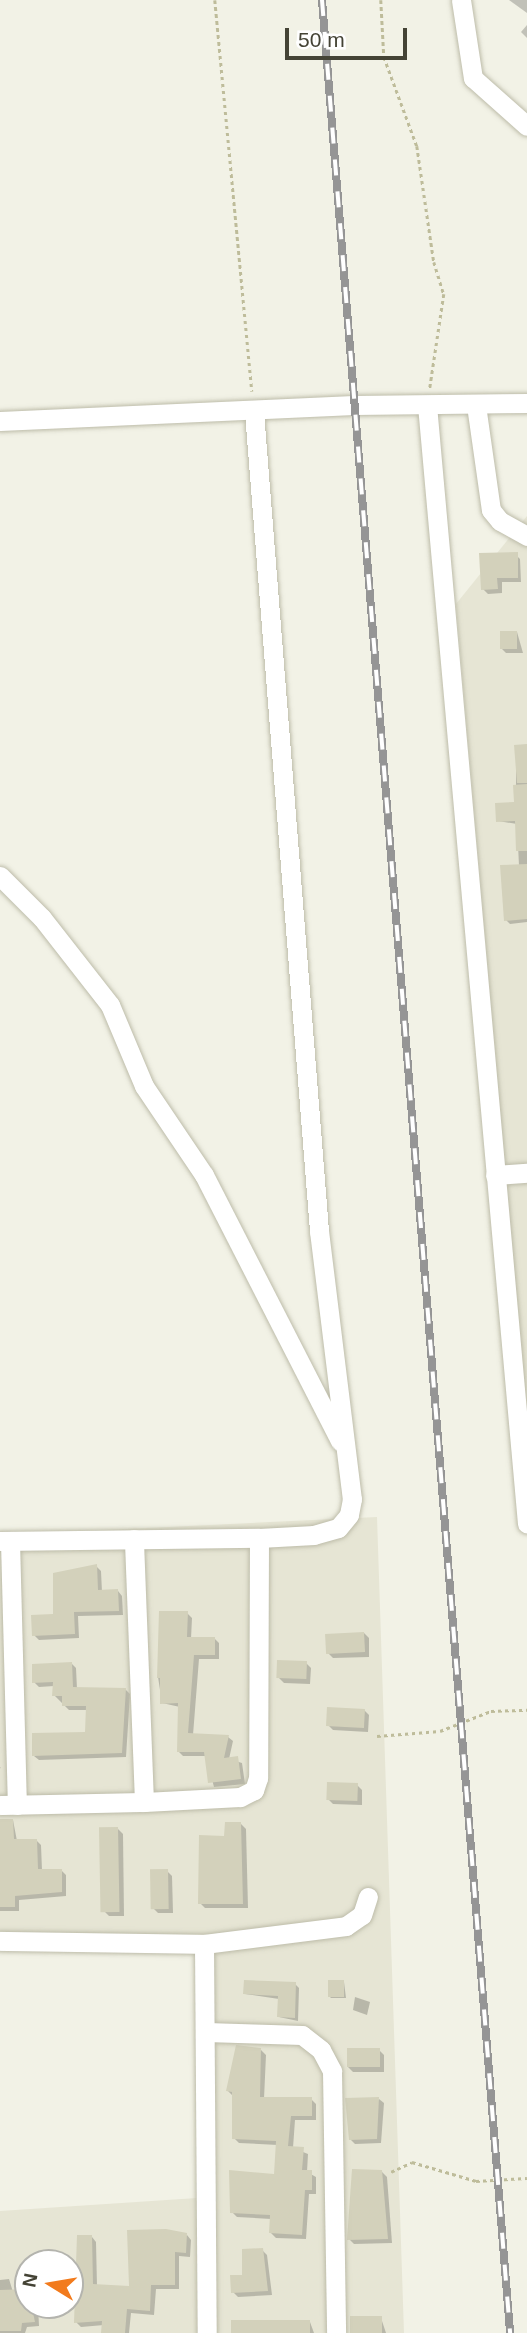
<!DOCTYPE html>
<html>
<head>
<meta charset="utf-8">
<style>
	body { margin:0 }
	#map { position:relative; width:527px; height:2333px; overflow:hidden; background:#f2f2e6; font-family:Helvetica,sans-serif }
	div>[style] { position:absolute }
	.residential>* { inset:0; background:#e6e5d4 }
	.shadow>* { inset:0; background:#0003; transform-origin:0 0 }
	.building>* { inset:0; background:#d3d1bb; transform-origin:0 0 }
	.path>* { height:2.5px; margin-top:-1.25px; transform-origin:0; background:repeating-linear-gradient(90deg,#bebc9a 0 3.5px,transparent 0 7px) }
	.roads { filter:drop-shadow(0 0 2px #bdbca9) drop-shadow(0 0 2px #bdbca9) }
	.minor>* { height:19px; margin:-9.5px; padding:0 9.5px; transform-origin:9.5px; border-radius:9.5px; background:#fff }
	.rail>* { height:8px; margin-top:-4px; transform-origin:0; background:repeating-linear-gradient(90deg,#fff 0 16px,#959595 0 32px); box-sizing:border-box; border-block:2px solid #959595 }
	span { translate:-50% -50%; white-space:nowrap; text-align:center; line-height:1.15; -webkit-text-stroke:5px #fff; paint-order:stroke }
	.north { position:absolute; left:14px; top:2249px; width:70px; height:70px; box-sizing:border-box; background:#fff; border:2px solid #b4b4ae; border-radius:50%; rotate:281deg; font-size:19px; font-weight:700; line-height:28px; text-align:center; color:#444335 }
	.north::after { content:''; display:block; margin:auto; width:24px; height:32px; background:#f27b1d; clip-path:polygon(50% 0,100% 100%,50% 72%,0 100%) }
	.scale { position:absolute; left:285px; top:28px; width:122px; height:32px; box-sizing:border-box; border:4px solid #444335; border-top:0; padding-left:9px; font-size:21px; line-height:24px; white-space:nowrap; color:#444335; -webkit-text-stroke:5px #fff; paint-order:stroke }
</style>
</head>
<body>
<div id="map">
	<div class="residential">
		<div style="clip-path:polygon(527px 516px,527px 1420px,456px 604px)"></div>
		<div style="clip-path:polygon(evenodd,377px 1517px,404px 2333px,0 2333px,0 2211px,197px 2198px,198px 1936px,0 1936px,0 1535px,377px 1517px,28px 2263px,70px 2263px,70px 2305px,28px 2305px,28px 2263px)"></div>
	</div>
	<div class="shadow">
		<div style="clip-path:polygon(509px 0,527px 0,527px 13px)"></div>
		<div style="clip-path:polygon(527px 25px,527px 38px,521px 32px)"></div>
		<div style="clip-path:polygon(515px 554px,520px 559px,521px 582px,502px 582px,502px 593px,488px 594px,483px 589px)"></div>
		<div style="clip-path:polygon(517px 632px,523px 653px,506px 653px,501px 648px)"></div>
		<div style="clip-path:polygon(527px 746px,527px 922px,510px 924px,506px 920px,519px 866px,517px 824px,498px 821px,516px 803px,516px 747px)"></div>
		<div style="clip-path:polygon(96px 1566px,101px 1571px,102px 1592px,118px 1591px,122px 1596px,123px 1615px,78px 1616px,79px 1638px,39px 1640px,34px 1635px)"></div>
		<div style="clip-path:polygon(187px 1613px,192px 1618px,191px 1639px,214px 1638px,219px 1643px,219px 1659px,199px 1659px,193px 1735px,228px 1737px,233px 1741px,229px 1759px,242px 1763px,245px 1784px,214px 1787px,206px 1756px,183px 1756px,179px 1752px,180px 1707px,162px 1703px,158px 1677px)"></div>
		<div style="clip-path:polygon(364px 1633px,369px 1638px,369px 1657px,333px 1658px,328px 1653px)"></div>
		<div style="clip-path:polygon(306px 1663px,311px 1668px,310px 1684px,284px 1683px,279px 1678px)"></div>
		<div style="clip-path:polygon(72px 1664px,76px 1668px,77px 1689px,125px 1689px,130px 1694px,126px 1757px,39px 1760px,34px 1756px,87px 1734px,88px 1710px,69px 1710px,54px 1695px,54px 1686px,39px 1687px,34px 1682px)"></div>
		<div style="clip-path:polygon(364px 1710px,369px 1715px,368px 1732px,333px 1730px,328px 1725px)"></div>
		<div style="left:0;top:1767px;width:1px;height:31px;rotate:45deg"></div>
		<div style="clip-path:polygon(357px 1785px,362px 1790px,362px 1805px,333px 1804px,328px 1799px)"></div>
		<div style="clip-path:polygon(13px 1820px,17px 1841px,36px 1840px,41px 1845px,42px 1870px,61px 1870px,66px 1875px,66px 1896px,19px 1900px,19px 1911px,0 1911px,0 1821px)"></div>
		<div style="clip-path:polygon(241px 1824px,246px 1829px,248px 1908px,205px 1908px,200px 1903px,226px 1838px)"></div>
		<div style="clip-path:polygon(118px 1829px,123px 1834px,124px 1916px,109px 1916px,104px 1911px)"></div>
		<div style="clip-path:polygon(167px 1871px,172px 1876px,173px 1913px,158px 1913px,153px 1908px)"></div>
		<div style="clip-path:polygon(344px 1982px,346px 1998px,331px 1998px,329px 1996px)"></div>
		<div style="clip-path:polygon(295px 1984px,299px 1988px,298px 2021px,279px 2017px,279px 1999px,245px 1994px)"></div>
		<div style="clip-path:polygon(355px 1997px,370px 2002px,367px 2015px,353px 2010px)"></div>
		<div style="clip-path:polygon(261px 2050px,266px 2055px,264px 2099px,311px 2099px,316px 2104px,316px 2120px,295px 2120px,293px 2148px,308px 2154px,307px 2172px,316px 2177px,316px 2194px,309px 2194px,306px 2239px,276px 2238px,271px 2233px,271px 2219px,237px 2217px,232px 2212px,276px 2176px,278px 2145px,239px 2143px,234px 2138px,233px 2096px,228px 2091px)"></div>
		<div style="clip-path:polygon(379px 2050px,384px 2055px,384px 2072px,353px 2072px,348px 2067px)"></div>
		<div style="clip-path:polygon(379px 2099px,384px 2103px,381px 2143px,355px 2144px,350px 2139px)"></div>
		<div style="clip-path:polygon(382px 2172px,387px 2177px,392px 2243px,354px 2244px,349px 2239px)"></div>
		<div style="clip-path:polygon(187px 2235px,191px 2240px,190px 2257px,179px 2256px,179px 2289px,156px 2289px,154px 2315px,131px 2313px,129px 2333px,103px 2333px,104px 2325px,81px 2327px,76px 2322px,92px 2237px,96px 2242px,97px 2286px,131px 2288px)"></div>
		<div style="clip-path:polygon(262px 2250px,267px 2255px,272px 2295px,238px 2297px,233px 2292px)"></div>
		<div style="clip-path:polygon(9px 2279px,13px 2292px,28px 2305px,38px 2305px,39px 2326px,27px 2327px,25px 2333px,0 2333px,0 2280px)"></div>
		<div style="clip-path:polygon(381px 2318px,386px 2333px,352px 2333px)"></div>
		<div style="clip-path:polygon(310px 2322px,314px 2333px,234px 2333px)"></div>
	</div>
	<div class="building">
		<div style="clip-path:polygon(518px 552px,518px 578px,497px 578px,498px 589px,481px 590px,479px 553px)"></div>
		<div style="left:500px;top:631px;width:17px;height:18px"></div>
		<div style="clip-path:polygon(527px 744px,527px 783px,517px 783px,514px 745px)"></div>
		<div style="clip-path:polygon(527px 784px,527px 851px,516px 851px,515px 821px,496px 822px,495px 803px,514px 802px,513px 785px)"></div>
		<div style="clip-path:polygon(527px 864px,527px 919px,504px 921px,500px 865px)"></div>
		<div style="clip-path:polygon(97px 1564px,98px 1590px,118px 1589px,119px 1611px,74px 1612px,75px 1634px,32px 1636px,31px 1615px,53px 1614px,53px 1573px)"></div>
		<div style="clip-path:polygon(159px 1611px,188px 1611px,187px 1637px,215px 1637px,215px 1655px,194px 1655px,188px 1733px,229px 1735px,224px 1758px,238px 1756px,241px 1779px,208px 1783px,204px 1752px,177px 1752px,178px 1703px,160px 1704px,160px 1678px,157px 1678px)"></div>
		<div style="left:364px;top:1632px;width:20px;height:39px;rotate:87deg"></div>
		<div style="left:277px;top:1660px;width:30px;height:18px;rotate:2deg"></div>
		<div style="clip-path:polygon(72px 1662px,73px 1687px,126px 1688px,122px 1753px,32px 1756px,32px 1733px,85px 1732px,86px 1706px,62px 1706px,62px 1696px,52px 1696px,53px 1682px,32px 1683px,32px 1664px)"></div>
		<div style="left:327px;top:1707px;width:38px;height:19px;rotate:3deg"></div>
		<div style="left:327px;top:1782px;width:31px;height:18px;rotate:2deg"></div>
		<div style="clip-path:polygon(0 1819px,13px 1819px,14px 1839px,37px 1839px,38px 1869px,62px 1869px,62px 1892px,15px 1896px,15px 1907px,0 1907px)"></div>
		<div style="clip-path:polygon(225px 1822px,241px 1822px,243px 1904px,198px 1904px,199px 1835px,224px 1836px)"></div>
		<div style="left:118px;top:1827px;width:85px;height:19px;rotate:89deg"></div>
		<div style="left:168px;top:1869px;width:40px;height:18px;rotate:89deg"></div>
		<div style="clip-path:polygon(244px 1980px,296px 1982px,295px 2018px,277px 2017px,278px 1996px,243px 1994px)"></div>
		<div style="left:328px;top:1980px;width:16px;height:17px"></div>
		<div style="clip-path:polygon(236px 2045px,261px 2048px,260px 2097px,312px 2097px,312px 2116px,291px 2116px,288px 2146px,304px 2147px,302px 2170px,312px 2170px,312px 2190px,305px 2190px,302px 2235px,269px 2233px,270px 2215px,230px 2213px,229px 2170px,274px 2174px,276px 2141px,232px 2139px,232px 2092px,226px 2091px)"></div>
		<div style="left:347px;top:2048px;width:33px;height:19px"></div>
		<div style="clip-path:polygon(379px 2097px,377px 2139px,349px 2140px,345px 2098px)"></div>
		<div style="clip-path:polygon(352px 2169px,382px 2170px,388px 2239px,347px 2240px)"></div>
		<div style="clip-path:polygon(166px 2229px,187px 2233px,186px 2253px,175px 2252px,175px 2285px,151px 2285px,150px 2311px,127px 2309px,125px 2333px,101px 2333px,102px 2321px,74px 2323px,77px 2235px,92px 2235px,93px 2284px,129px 2286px,127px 2230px)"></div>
		<div style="clip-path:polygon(263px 2248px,268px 2291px,231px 2293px,230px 2275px,242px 2275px,242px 2249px)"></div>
		<div style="clip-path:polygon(28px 2289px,35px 2322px,22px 2323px,21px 2331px,0 2331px,0 2290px)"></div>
		<div style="left:350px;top:2316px;width:32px;height:17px"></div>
		<div style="left:310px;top:2320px;width:13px;height:79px;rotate:90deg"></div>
	</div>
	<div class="path">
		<div style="left:215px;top:0;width:393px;rotate:84.6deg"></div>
		<div style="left:381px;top:0;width:57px;rotate:87deg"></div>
		<div style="left:384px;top:57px;width:95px;rotate:69.7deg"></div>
		<div style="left:417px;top:146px;width:117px;rotate:81.7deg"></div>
		<div style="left:434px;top:262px;width:34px;rotate:73deg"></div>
		<div style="left:444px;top:294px;width:95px;rotate:98.5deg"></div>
		<div style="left:377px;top:1736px;width:63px;rotate:-4.5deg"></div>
		<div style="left:440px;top:1731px;width:55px;rotate:-21.4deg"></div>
		<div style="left:491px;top:1711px;width:36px;rotate:-2deg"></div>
		<div style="left:391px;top:2172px;width:23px;rotate:-25deg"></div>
		<div style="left:412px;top:2162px;width:67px;rotate:16.5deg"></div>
		<div style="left:476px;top:2181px;width:51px;rotate:-3.4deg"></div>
	</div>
	<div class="roads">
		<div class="minor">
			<div style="left:461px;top:0;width:79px;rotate:81.3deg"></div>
			<div style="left:473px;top:78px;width:72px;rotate:41.6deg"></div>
			<div style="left:427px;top:405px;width:1123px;rotate:84.89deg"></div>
			<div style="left:476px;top:405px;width:106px;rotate:81.9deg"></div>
			<div style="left:491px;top:510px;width:14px;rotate:51deg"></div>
			<div style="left:500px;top:521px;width:31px;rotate:29deg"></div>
			<div style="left:254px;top:412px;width:822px;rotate:85.46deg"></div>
			<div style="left:319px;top:1231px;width:270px;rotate:83deg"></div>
			<div style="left:352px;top:1499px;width:16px;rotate:101deg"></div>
			<div style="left:349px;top:1515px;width:17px;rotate:130deg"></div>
			<div style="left:338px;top:1528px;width:25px;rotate:164deg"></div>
			<div style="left:314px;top:1535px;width:55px;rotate:176.9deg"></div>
			<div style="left:0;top:421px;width:354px;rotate:-2.6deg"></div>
			<div style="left:354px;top:405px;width:173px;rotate:-0.7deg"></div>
			<div style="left:0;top:876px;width:59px;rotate:45deg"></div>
			<div style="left:42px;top:918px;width:110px;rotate:52deg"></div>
			<div style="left:110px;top:1005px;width:88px;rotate:67.2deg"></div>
			<div style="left:144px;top:1086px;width:107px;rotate:56deg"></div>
			<div style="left:204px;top:1175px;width:299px;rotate:62.9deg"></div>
			<div style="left:495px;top:1175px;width:32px;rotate:-4deg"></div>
			<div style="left:0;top:1541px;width:259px;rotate:-0.7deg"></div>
			<div style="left:259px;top:1538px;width:240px;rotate:90.2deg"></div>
			<div style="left:258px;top:1778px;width:13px;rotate:108deg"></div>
			<div style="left:254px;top:1790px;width:16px;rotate:153deg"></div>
			<div style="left:240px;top:1797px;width:96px;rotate:177deg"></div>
			<div style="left:10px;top:1541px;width:264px;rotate:88.5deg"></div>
			<div style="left:0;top:1805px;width:144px;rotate:-1.2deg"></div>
			<div style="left:144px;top:1802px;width:263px;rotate:-92.2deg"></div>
			<div style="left:0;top:1941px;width:204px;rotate:0.8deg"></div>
			<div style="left:204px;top:1944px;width:389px;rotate:89.6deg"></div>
			<div style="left:204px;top:1944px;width:143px;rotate:-7.2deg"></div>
			<div style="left:346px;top:1926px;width:19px;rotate:-35deg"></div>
			<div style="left:362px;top:1915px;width:19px;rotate:-72deg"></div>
			<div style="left:206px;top:2032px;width:96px;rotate:1.8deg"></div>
			<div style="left:302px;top:2035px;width:24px;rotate:38deg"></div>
			<div style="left:321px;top:2050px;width:24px;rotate:62deg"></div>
			<div style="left:332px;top:2071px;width:262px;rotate:89.1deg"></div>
		</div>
	</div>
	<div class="rail">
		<div style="left:322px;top:0;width:2341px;rotate:85.39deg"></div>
	</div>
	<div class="north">N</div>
	<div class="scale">50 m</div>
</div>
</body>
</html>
